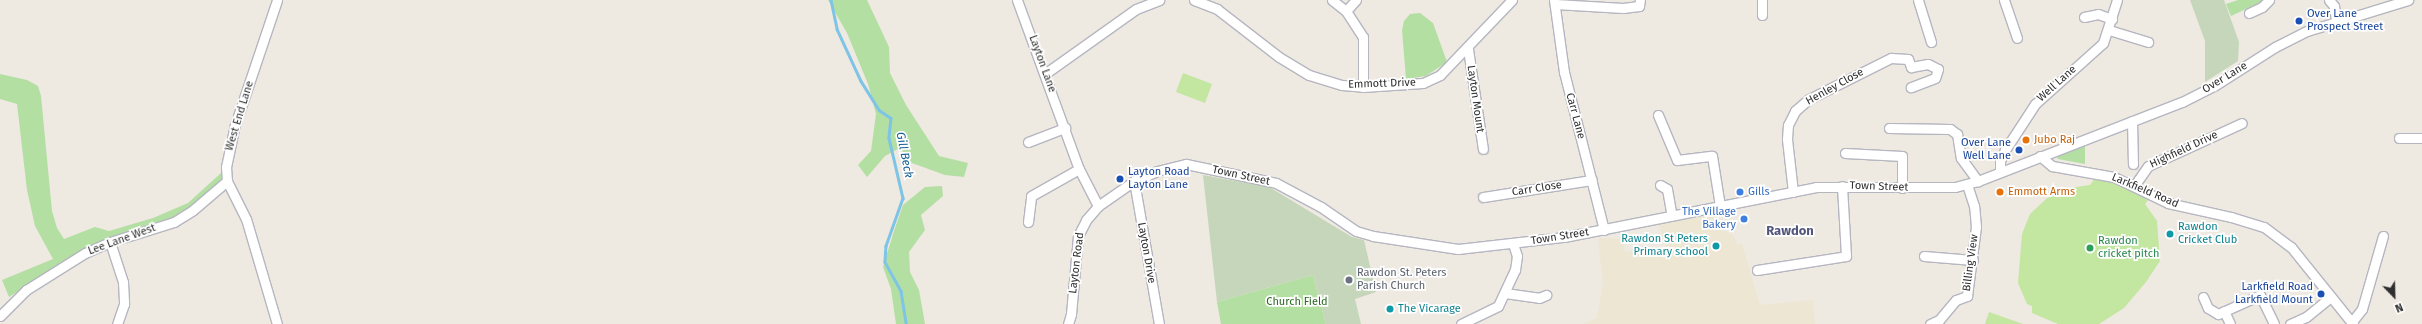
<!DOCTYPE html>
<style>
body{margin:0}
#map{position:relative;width:2422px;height:324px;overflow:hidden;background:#eee9e1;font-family:"Fira Sans",sans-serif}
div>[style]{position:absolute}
.education>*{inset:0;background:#ede6d3}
.green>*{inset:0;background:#b3dfa3}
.cemetery>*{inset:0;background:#c6d6ba}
.pitch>*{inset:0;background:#c3e6a0}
.stream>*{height:2.5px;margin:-1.25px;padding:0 1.25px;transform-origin:1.25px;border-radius:1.25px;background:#7ec4e6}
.roads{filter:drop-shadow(1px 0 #b5b6c0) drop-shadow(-1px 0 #b5b6c0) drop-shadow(0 1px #b5b6c0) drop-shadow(0 -1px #b5b6c0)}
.minor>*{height:9px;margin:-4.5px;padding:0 4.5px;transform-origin:4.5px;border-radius:4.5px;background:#fff}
.dots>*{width:11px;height:11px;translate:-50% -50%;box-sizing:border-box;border:2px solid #fff;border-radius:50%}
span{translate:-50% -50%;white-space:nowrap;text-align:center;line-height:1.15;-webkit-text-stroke:3.5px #fff;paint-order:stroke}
.transit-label{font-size:11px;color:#164399}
.left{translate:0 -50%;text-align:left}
.right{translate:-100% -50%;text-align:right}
.street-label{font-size:11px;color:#2e2e2e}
.food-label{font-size:11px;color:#c56008}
.shop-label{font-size:11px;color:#366cbe}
.culture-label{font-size:11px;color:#0d838f}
.leisure-label{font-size:11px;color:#27864d}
.worship-label{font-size:11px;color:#5b616d}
.park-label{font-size:11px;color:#2b6721}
.water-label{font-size:12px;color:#186397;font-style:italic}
.quarter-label{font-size:13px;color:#51557b;font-weight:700}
.north{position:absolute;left:2374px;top:276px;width:40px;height:40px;-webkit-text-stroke:3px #fff;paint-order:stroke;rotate:157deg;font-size:11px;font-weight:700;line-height:16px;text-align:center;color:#2e2e2e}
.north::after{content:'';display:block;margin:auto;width:14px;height:18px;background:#2e2e2e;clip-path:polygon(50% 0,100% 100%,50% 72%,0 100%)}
</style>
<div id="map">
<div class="education">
<i style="clip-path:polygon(1717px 213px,1721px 229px,1734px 236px,1737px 244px,1742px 244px,1760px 305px,1813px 300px,1815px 324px,1583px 324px,1597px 318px,1603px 284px,1598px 238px,1622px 239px,1625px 252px,1666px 248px,1659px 225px)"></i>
</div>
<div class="green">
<i style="clip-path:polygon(828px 0,867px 0,889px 47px,890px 73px,906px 105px,939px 156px,968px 163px,964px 177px,945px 175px,912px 163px,900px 148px,885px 156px,867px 177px,858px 165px,871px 151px,876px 114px,868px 84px,847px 33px)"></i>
<i style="clip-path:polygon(2238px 0,2265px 0,2231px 16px,2226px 4px)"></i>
<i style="clip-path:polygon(1420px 13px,1433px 23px,1447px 62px,1426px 76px,1406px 79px,1402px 30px,1404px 21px,1410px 14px)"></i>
<i style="clip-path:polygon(0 74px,27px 80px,38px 86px,41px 96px,52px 211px,57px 228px,64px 239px,95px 227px,109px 231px,153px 218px,188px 203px,221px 173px,222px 180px,196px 204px,172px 218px,97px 243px,9px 297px,2px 280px,53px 259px,35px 226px,27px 190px,17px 104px,0 99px)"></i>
<i style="clip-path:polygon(2085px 145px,2085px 164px,2058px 159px,2057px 156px,2059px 153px)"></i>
<i style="clip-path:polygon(942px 186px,943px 196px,921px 215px,925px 230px,909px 252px,910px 272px,919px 290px,925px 324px,896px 324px,891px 289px,883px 267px,893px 234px,903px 205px,925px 187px)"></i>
<i style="clip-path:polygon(1313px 275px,1326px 324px,1221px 324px,1217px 302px)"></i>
</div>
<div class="cemetery">
<i style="clip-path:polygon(2190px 0,2224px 0,2239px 42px,2238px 61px,2205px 82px,2205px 41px)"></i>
<i style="clip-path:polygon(1203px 175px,1269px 187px,1352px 237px,1364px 240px,1376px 292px,1355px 299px,1361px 324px,1326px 324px,1313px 275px,1217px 302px)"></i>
</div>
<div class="pitch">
<i style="clip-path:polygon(1183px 73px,1212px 84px,1205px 103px,1176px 92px)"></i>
<i style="clip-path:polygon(2096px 177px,2116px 182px,2148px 200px,2145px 204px,2157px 221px,2160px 261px,2146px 282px,2124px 308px,2099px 324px,2058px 324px,2032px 313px,2032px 306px,2027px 304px,2018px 283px,2022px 234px,2030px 214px,2046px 199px,2063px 189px,2090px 185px)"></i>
<i style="clip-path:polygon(1989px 312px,2023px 324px,1985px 324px)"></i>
</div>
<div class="stream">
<i style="left:831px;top:0;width:30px;rotate:78deg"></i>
<i style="left:837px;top:29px;width:57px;rotate:65.2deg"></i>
<i style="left:861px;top:81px;width:34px;rotate:58deg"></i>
<i style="left:879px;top:110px;width:14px;rotate:34deg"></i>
<i style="left:891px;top:118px;width:20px;rotate:96deg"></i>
<i style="left:889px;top:138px;width:62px;rotate:76.9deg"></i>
<i style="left:903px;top:198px;width:51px;rotate:109.5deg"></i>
<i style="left:886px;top:246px;width:16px;rotate:94deg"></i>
<i style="left:885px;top:262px;width:33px;rotate:61deg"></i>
<i style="left:901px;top:291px;width:33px;rotate:81deg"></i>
</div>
<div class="roads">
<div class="minor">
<i style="left:1017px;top:0;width:180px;rotate:69.9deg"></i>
<i style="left:1079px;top:169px;width:42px;rotate:62.8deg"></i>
<i style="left:1194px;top:0;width:25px;rotate:21deg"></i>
<i style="left:1217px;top:9px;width:78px;rotate:37.7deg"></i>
<i style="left:1279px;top:57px;width:35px;rotate:31deg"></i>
<i style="left:1309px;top:75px;width:34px;rotate:17deg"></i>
<i style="left:1342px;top:85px;width:21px;rotate:5deg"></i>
<i style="left:1363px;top:87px;width:60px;rotate:-3.8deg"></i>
<i style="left:1423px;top:83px;width:19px;rotate:-25deg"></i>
<i style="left:1440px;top:75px;width:104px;rotate:-46.2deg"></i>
<i style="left:1332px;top:0;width:18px;rotate:38deg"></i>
<i style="left:1346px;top:11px;width:31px;rotate:57deg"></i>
<i style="left:1363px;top:37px;width:50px;rotate:90deg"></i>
<i style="left:1554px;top:0;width:73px;rotate:82.1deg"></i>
<i style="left:1564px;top:72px;width:163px;rotate:75.8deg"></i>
<i style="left:1918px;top:0;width:44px;rotate:72.8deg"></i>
<i style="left:2004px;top:0;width:40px;rotate:71.1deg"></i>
<i style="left:2329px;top:0;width:8px;rotate:50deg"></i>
<i style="left:2334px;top:6px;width:15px;rotate:82deg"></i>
<i style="left:1555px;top:4px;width:68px;rotate:3.4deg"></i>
<i style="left:1623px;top:8px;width:16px;rotate:-7deg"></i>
<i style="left:1639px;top:6px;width:6px;rotate:-81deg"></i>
<i style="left:1346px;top:11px;width:15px;rotate:-48deg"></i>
<i style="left:2249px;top:13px;width:14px;rotate:-25deg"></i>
<i style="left:2262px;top:7px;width:10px;rotate:-45deg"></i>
<i style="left:1762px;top:15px;width:15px;rotate:-90deg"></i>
<i style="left:2084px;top:17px;width:14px;rotate:-12deg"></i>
<i style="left:2098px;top:14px;width:15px;rotate:20deg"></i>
<i style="left:2109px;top:30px;width:41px;rotate:17.1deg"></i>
<i style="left:1468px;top:49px;width:101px;rotate:81.5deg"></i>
<i style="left:1046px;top:73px;width:110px;rotate:-35.4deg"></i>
<i style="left:1136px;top:9px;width:25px;rotate:-21deg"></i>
<i style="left:1658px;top:115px;width:49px;rotate:67.1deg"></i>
<i style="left:1677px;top:160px;width:35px;rotate:-7deg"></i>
<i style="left:1712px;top:156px;width:51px;rotate:80.9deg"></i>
<i style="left:2132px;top:121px;width:43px;rotate:88.7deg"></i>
<i style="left:1889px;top:128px;width:61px;rotate:0.9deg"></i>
<i style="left:1950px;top:129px;width:9px;rotate:36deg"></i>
<i style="left:1957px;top:134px;width:24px;rotate:81deg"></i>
<i style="left:1961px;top:158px;width:29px;rotate:54deg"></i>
<i style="left:2399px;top:138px;width:23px"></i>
<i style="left:1028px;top:142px;width:40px;rotate:-21deg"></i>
<i style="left:1845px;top:153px;width:57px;rotate:3deg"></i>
<i style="left:1902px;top:156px;width:32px;rotate:90deg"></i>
<i style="left:2040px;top:156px;width:16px;rotate:40deg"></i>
<i style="left:2052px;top:166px;width:63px;rotate:10.1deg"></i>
<i style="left:2114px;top:177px;width:60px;rotate:25.7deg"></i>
<i style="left:2168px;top:203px;width:65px;rotate:12.5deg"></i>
<i style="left:2231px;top:217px;width:34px;rotate:17deg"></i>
<i style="left:2264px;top:227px;width:34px;rotate:37deg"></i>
<i style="left:2291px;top:247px;width:99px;rotate:51.2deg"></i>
<i style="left:2000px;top:172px;width:11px;rotate:-90deg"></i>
<i style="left:2000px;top:161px;width:12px;rotate:-66deg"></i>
<i style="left:2005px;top:150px;width:55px;rotate:-56.9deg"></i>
<i style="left:2035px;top:104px;width:91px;rotate:-41.9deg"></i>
<i style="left:2103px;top:43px;width:45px;rotate:-72deg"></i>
<i style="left:1134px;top:181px;width:145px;rotate:80.1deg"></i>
<i style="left:1660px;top:185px;width:8px;rotate:30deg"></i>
<i style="left:1667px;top:189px;width:27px;rotate:80deg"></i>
<i style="left:2134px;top:186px;width:24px;rotate:-55deg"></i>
<i style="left:2148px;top:166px;width:103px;rotate:-24.6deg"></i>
<i style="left:1793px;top:192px;width:53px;rotate:-96.5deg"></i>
<i style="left:1787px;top:139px;width:14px;rotate:-86deg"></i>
<i style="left:1788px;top:125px;width:16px;rotate:-63deg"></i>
<i style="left:1795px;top:111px;width:18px;rotate:-41deg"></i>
<i style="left:1809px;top:99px;width:92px;rotate:-26.6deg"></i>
<i style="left:1891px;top:58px;width:17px;rotate:3deg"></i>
<i style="left:1908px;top:59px;width:9px;rotate:69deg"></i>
<i style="left:1911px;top:67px;width:17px;rotate:-10deg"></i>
<i style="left:1928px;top:64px;width:11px;rotate:27deg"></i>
<i style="left:1938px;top:69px;width:9px;rotate:108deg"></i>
<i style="left:1935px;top:78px;width:26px;rotate:159deg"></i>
<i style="left:1483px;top:197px;width:110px;rotate:-8.9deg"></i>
<i style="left:1028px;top:222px;width:26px;rotate:-83deg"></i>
<i style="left:1031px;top:196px;width:55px;rotate:-29.4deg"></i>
<i style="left:110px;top:242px;width:42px;rotate:72deg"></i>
<i style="left:123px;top:282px;width:22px;rotate:87deg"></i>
<i style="left:124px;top:304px;width:21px;rotate:109deg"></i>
<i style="left:1924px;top:256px;width:49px;rotate:4.7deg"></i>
<i style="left:1757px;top:270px;width:90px;rotate:-8.9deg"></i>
<i style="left:1846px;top:256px;width:70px;rotate:-93.3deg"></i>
<i style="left:1505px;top:293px;width:34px;rotate:8deg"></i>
<i style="left:1539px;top:298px;width:8px;rotate:-23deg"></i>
<i style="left:2203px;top:297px;width:12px;rotate:66deg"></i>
<i style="left:2208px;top:308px;width:12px;rotate:31deg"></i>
<i style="left:2218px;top:314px;width:46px;rotate:-24.3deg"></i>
<i style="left:2260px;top:295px;width:32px;rotate:64deg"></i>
<i style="left:2224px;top:311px;width:14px;rotate:65deg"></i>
<i style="left:0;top:316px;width:37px;rotate:-45deg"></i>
<i style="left:26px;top:290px;width:70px;rotate:-32.1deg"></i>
<i style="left:85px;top:253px;width:27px;rotate:-24deg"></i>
<i style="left:110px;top:242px;width:67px;rotate:-17.4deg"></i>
<i style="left:174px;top:222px;width:22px;rotate:-32deg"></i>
<i style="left:193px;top:210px;width:45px;rotate:-40.5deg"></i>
<i style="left:2351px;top:323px;width:18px;rotate:-52deg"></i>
<i style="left:2362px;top:309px;width:76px;rotate:-74deg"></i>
<i style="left:277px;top:324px;width:109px;rotate:-106.4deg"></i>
<i style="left:246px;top:219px;width:42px;rotate:-116.6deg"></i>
<i style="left:227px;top:181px;width:14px;rotate:-94deg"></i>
<i style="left:226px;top:167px;width:40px;rotate:-78deg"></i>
<i style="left:234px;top:128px;width:135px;rotate:-71.4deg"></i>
<i style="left:1068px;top:324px;width:10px;rotate:-73deg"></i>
<i style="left:1071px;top:314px;width:78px;rotate:-84.9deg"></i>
<i style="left:1078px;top:236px;width:18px;rotate:-63deg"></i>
<i style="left:1086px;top:220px;width:18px;rotate:-49deg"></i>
<i style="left:1098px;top:206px;width:44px;rotate:-34.8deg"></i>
<i style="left:1134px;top:181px;width:25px;rotate:-23deg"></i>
<i style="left:1157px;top:171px;width:30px;rotate:-14deg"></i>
<i style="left:1186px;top:164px;width:92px;rotate:11.9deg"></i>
<i style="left:1276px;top:183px;width:51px;rotate:28.1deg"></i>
<i style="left:1321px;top:207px;width:42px;rotate:34.4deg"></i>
<i style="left:1356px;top:231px;width:18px;rotate:16deg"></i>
<i style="left:1373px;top:236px;width:86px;rotate:8.7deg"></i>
<i style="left:1458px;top:249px;width:107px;rotate:-6.5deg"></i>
<i style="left:1564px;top:237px;width:257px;rotate:-11.2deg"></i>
<i style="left:1816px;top:187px;width:139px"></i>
<i style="left:1955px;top:187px;width:24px;rotate:-15deg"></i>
<i style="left:1978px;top:181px;width:219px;rotate:-21.2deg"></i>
<i style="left:2182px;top:102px;width:36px;rotate:-27deg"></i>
<i style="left:2214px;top:86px;width:72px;rotate:-32.6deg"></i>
<i style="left:2275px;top:47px;width:36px;rotate:-27deg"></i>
<i style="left:2307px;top:31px;width:106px;rotate:-17.1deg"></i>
<i style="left:1461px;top:324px;width:41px;rotate:-25.9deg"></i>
<i style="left:1498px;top:306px;width:40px;rotate:-65deg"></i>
<i style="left:1515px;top:270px;width:14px;rotate:-82deg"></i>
<i style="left:1517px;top:256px;width:13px;rotate:-108deg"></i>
<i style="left:1930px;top:324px;width:10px;rotate:-24deg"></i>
<i style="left:1939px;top:320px;width:26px;rotate:-50deg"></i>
<i style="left:1956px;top:300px;width:12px;rotate:-20deg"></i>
<i style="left:1967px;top:296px;width:70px;rotate:-82.6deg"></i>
<i style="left:1976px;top:227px;width:21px;rotate:-95deg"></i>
<i style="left:1974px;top:206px;width:22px;rotate:-108deg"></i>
<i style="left:2290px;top:324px;width:17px;rotate:-24deg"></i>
<i style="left:2306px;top:317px;width:32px;rotate:-39deg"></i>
</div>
</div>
<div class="dots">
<i style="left:2299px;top:21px;background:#1a4fb4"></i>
<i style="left:2026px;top:140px;background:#e8710a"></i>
<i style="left:2019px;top:150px;background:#1a4fb4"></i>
<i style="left:1120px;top:179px;background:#1a4fb4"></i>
<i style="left:1740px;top:192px;background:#3f7fe0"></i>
<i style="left:2000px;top:192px;background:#e8710a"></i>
<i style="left:1744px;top:219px;background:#3f7fe0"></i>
<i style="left:2170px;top:234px;background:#0f9aa8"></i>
<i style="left:1716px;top:246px;background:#0f9aa8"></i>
<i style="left:2090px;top:248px;background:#2e9e5b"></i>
<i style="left:1349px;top:280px;background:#6b7280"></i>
<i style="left:2321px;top:294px;background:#1a4fb4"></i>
<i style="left:1390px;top:309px;background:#0f9aa8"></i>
</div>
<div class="transit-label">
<span class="left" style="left:2307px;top:21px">Over Lane<br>Prospect Street</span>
<span class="right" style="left:2011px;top:150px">Over Lane<br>Well Lane</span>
<span class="left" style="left:1128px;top:179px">Layton Road<br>Layton Lane</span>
<span class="right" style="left:2313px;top:294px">Larkfield Road<br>Larkfield Mount</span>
</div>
<div class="street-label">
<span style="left:1042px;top:64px;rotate:70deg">Layton Lane</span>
<span style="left:2225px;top:78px;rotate:-31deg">Over Lane</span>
<span style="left:1382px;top:84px;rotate:-2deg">Emmott Drive</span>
<span style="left:2057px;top:84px;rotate:-42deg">Well Lane</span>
<span style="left:1835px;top:87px;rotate:-29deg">Henley Close</span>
<span style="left:1475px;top:99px;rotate:82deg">Layton Mount</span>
<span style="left:240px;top:116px;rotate:-73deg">West End Lane</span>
<span style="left:1575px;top:116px;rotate:75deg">Carr Lane</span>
<span style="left:2184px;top:150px;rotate:-25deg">Highfield Drive</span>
<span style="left:1241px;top:176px;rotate:12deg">Town Street</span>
<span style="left:1879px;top:187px;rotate:2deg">Town Street</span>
<span style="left:1537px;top:189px;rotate:-9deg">Carr Close</span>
<span style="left:2145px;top:191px;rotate:23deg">Larkfield Road</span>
<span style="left:1560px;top:237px;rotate:-9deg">Town Street</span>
<span style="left:122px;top:240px;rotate:-20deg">Lee Lane West</span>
<span style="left:1146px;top:253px;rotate:80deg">Layton Drive</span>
<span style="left:1077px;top:263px;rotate:-83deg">Layton Road</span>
<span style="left:1971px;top:263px;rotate:-82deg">Billing View</span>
</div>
<div class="food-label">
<span class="left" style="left:2034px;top:140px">Jubo Raj</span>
<span class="left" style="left:2008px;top:192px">Emmott Arms</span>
</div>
<div class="shop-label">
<span class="left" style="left:1748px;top:192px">Gills</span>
<span class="right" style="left:1736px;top:219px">The Village<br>Bakery</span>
</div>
<div class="culture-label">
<span class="left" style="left:2178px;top:234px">Rawdon<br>Cricket Club</span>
<span class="right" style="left:1708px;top:246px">Rawdon St Peters<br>Primary school</span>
<span class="left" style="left:1398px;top:309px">The Vicarage</span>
</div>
<div class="leisure-label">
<span class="left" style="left:2098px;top:248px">Rawdon<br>cricket pitch</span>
</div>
<div class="worship-label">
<span class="left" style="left:1357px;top:280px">Rawdon St. Peters<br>Parish Church</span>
</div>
<div class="park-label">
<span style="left:1297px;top:302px">Church Field</span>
</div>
<div class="water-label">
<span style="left:904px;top:155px;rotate:79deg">Gill Beck</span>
</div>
<div class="quarter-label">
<span style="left:1790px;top:231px">Rawdon</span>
</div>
<div class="north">N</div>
</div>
